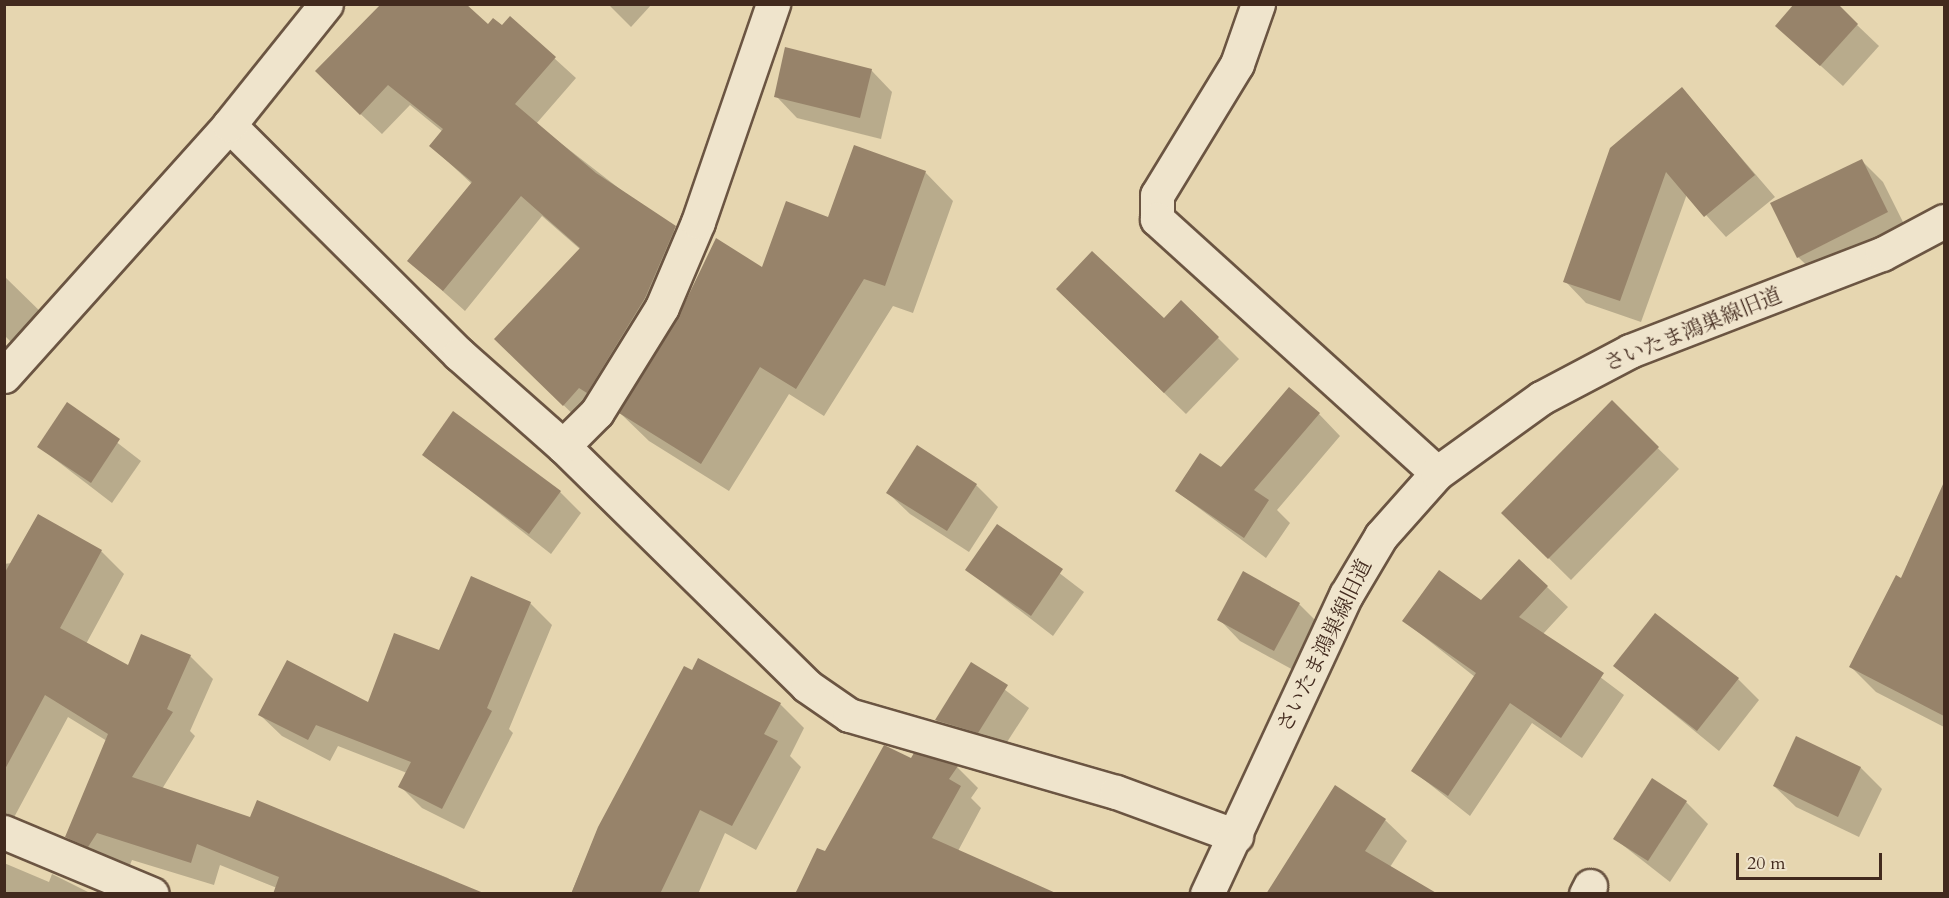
<!DOCTYPE html>
<meta charset="utf-8">
<style>
body{margin:0}
#map{position:relative;width:1949px;height:898px;overflow:hidden;background:#e6d6b0;font-family:Cardo,"Noto Serif JP",serif}
div>[style]{position:absolute}
.shadow>*{inset:0;background:#0003}
.building>*{inset:0;background:#97836a}
.roads{filter:drop-shadow(2px 0 #6b5542) drop-shadow(-2px 0 #6b5542) drop-shadow(0 2px #6b5542) drop-shadow(0 -2px #6b5542)}
.minor>*{height:33px;margin:-16.5px;padding:0 16.5px;transform-origin:16.5px;border-radius:16.5px;background:#efe4cc}
span{translate:-50% -50%;white-space:nowrap;text-align:center;line-height:1.15;-webkit-text-stroke:4.5px #efe4cc;paint-order:stroke}
.street-label{font-size:21px;color:#422a1e}
.frame{position:absolute;inset:0;border:6px solid #422a1e;pointer-events:none}
.scale{position:absolute;left:1736px;top:853px;width:146px;height:27px;box-sizing:border-box;border:3px solid #422a1e;border-top:0;padding-left:8px;font-size:18px;line-height:21px;white-space:nowrap;color:#422a1e;-webkit-text-stroke:4px #efe4cc;paint-order:stroke}
</style>
<div id="map">
<div class="shadow">
<i style="clip-path:polygon(608px 4px,652px 4px,631px 27px)"></i>
<i style="clip-path:polygon(510px 18px,576px 78px,536px 124px,696px 248px,584px 425px,517px 360px,581px 250px,542px 216px,465px 311px,409px 261px,472px 184px,431px 146px,443px 132px,410px 105px,382px 134px,337px 92px,488px 26px,502px 27px)"></i>
<i style="clip-path:polygon(1857px 25px,1879px 46px,1843px 86px,1777px 26px)"></i>
<i style="clip-path:polygon(871px 70px,892px 92px,881px 139px,797px 118px,776px 96px)"></i>
<i style="clip-path:polygon(1682px 89px,1775px 197px,1726px 237px,1687px 194px,1641px 322px,1586px 303px,1565px 281px)"></i>
<i style="clip-path:polygon(1862px 161px,1883px 182px,1909px 234px,1820px 278px,1798px 257px)"></i>
<i style="clip-path:polygon(925px 172px,953px 201px,913px 313px,893px 306px,824px 416px,789px 394px,729px 491px,649px 441px,620px 413px,679px 317px,716px 240px,763px 269px,829px 219px)"></i>
<i style="clip-path:polygon(4px 276px,50px 321px,20px 351px,4px 335px)"></i>
<i style="clip-path:polygon(1079px 311px,1164px 320px,1218px 338px,1239px 359px,1186px 414px)"></i>
<i style="clip-path:polygon(1612px 403px,1679px 469px,1571px 580px,1503px 513px)"></i>
<i style="clip-path:polygon(67px 404px,141px 461px,112px 503px,39px 447px)"></i>
<i style="clip-path:polygon(1319px 414px,1340px 436px,1277px 510px,1290px 523px,1266px 558px,1176px 491px)"></i>
<i style="clip-path:polygon(917px 448px,976px 485px,998px 507px,969px 552px,910px 514px,888px 493px)"></i>
<i style="clip-path:polygon(424px 454px,560px 492px,581px 513px,551px 554px)"></i>
<i style="clip-path:polygon(1936px 504px,1944px 508px,1944px 727px,1876px 692px,1851px 667px,1902px 580px)"></i>
<i style="clip-path:polygon(998px 526px,1084px 592px,1053px 636px,967px 570px)"></i>
<i style="clip-path:polygon(101px 551px,124px 574px,86px 644px,129px 668px,190px 656px,213px 679px,190px 731px,195px 736px,162px 789px,251px 818px,258px 802px,448px 878px,464px 894px,282px 890px,220px 865px,214px 885px,132px 860px,126px 875px,90px 860px,67px 837px,107px 741px,68px 717px,4px 836px,4px 564px)"></i>
<i style="clip-path:polygon(1547px 587px,1568px 607px,1543px 634px,1624px 695px,1582px 758px,1532px 723px,1470px 816px,1413px 771px,1475px 677px,1404px 621px)"></i>
<i style="clip-path:polygon(530px 603px,552px 625px,509px 729px,513px 733px,464px 829px,422px 808px,400px 786px,407px 773px,338px 746px,330px 761px,282px 736px,260px 715px,369px 704px,440px 652px)"></i>
<i style="clip-path:polygon(1299px 604px,1320px 625px,1295px 671px,1240px 641px,1219px 619px)"></i>
<i style="clip-path:polygon(971px 664px,1029px 708px,1000px 753px,958px 741px,936px 720px)"></i>
<i style="clip-path:polygon(1615px 666px,1738px 679px,1759px 700px,1719px 751px)"></i>
<i style="clip-path:polygon(780px 704px,804px 728px,790px 756px,801px 767px,756px 850px,725px 833px,698px 894px,571px 894px,599px 827px)"></i>
<i style="clip-path:polygon(912px 760px,957px 767px,978px 788px,971px 798px,981px 808px,958px 851px,825px 853px)"></i>
<i style="clip-path:polygon(1861px 768px,1882px 789px,1859px 837px,1796px 807px,1774px 786px)"></i>
<i style="clip-path:polygon(1686px 802px,1708px 824px,1670px 882px,1615px 839px)"></i>
<i style="clip-path:polygon(1385px 820px,1407px 841px,1390px 867px,1267px 894px)"></i>
<i style="clip-path:polygon(4px 863px,49px 882px,52px 874px,92px 894px,4px 894px)"></i>
</div>
<div class="building">
<i style="clip-path:polygon(381px 4px,466px 4px,488px 24px,493px 18px,502px 25px,510px 16px,556px 57px,515px 104px,596px 173px,676px 226px,645px 298px,587px 393px,579px 388px,563px 406px,494px 339px,580px 248px,521px 196px,443px 291px,407px 261px,472px 182px,429px 146px,443px 129px,388px 85px,360px 115px,315px 71px)"></i>
<i style="clip-path:polygon(1794px 4px,1838px 4px,1858px 24px,1820px 66px,1775px 26px)"></i>
<i style="clip-path:polygon(785px 47px,872px 69px,860px 118px,774px 97px)"></i>
<i style="clip-path:polygon(1682px 87px,1755px 175px,1704px 217px,1666px 172px,1620px 301px,1563px 282px,1610px 148px)"></i>
<i style="clip-path:polygon(854px 145px,926px 171px,885px 286px,864px 279px,796px 389px,760px 367px,701px 464px,619px 413px,678px 317px,716px 238px,762px 267px,786px 201px,828px 217px)"></i>
<i style="clip-path:polygon(1862px 159px,1888px 212px,1797px 258px,1770px 203px)"></i>
<i style="clip-path:polygon(1092px 251px,1164px 318px,1181px 300px,1219px 337px,1164px 393px,1056px 289px)"></i>
<i style="clip-path:polygon(1289px 387px,1320px 413px,1254px 490px,1269px 500px,1244px 538px,1175px 491px,1200px 453px,1221px 467px)"></i>
<i style="clip-path:polygon(1612px 400px,1659px 447px,1548px 559px,1501px 513px)"></i>
<i style="clip-path:polygon(67px 402px,120px 439px,91px 483px,37px 447px)"></i>
<i style="clip-path:polygon(453px 411px,561px 491px,529px 534px,422px 455px)"></i>
<i style="clip-path:polygon(917px 445px,977px 484px,947px 531px,886px 493px)"></i>
<i style="clip-path:polygon(1944px 482px,1944px 716px,1849px 667px,1896px 575px,1901px 578px)"></i>
<i style="clip-path:polygon(38px 514px,102px 550px,60px 628px,128px 665px,141px 634px,191px 655px,167px 709px,173px 712px,132px 777px,250px 817px,257px 800px,486px 894px,273px 894px,279px 877px,197px 844px,191px 863px,97px 833px,88px 847px,65px 837px,108px 734px,45px 695px,4px 771px,4px 574px)"></i>
<i style="clip-path:polygon(997px 524px,1063px 569px,1031px 616px,965px 570px)"></i>
<i style="clip-path:polygon(1519px 559px,1548px 586px,1519px 617px,1604px 673px,1561px 738px,1510px 703px,1448px 796px,1411px 771px,1476px 673px,1402px 621px,1439px 570px,1481px 600px)"></i>
<i style="clip-path:polygon(1243px 571px,1300px 603px,1274px 651px,1217px 620px)"></i>
<i style="clip-path:polygon(471px 576px,531px 602px,487px 708px,492px 711px,442px 809px,398px 787px,411px 762px,316px 725px,308px 740px,258px 715px,287px 660px,368px 702px,394px 633px,439px 650px)"></i>
<i style="clip-path:polygon(1655px 613px,1739px 678px,1697px 731px,1613px 666px)"></i>
<i style="clip-path:polygon(698px 658px,781px 703px,764px 734px,778px 741px,732px 826px,700px 810px,660px 894px,571px 894px,598px 827px,684px 666px,692px 670px)"></i>
<i style="clip-path:polygon(971px 662px,1008px 685px,978px 733px,935px 720px)"></i>
<i style="clip-path:polygon(1796px 736px,1861px 767px,1838px 817px,1773px 786px)"></i>
<i style="clip-path:polygon(884px 745px,911px 758px,914px 753px,958px 766px,949px 779px,961px 786px,932px 838px,1058px 894px,795px 894px,817px 848px,825px 851px)"></i>
<i style="clip-path:polygon(1652px 778px,1687px 801px,1648px 861px,1613px 839px)"></i>
<i style="clip-path:polygon(1335px 785px,1386px 819px,1365px 851px,1438px 894px,1266px 894px)"></i>
</div>
<div class="roads">
<div class="minor">
<i style="left:1258px;top:4px;width:64px;rotate:109.3deg"></i>
<i style="left:1237px;top:64px;width:153px;rotate:121.4deg"></i>
<i style="left:1157px;top:195px;width:24px;rotate:90deg"></i>
<i style="left:1157px;top:219px;width:378px;rotate:42.2deg"></i>
<i style="left:229px;top:125px;width:325px;rotate:44.9deg"></i>
<i style="left:459px;top:354px;width:139px;rotate:41.5deg"></i>
<i style="left:563px;top:446px;width:342px;rotate:44.5deg"></i>
<i style="left:807px;top:686px;width:51px;rotate:34.6deg"></i>
<i style="left:849px;top:715px;width:278px;rotate:16.1deg"></i>
<i style="left:1116px;top:792px;width:128px;rotate:20.1deg"></i>
<i style="left:4px;top:376px;width:337px;rotate:-48.1deg"></i>
<i style="left:229px;top:125px;width:155px;rotate:-51.3deg"></i>
<i style="left:563px;top:446px;width:48px;rotate:-45deg"></i>
<i style="left:597px;top:412px;width:123px;rotate:-58.2deg"></i>
<i style="left:662px;top:307px;width:92px;rotate:-67deg"></i>
<i style="left:698px;top:222px;width:231px;rotate:-71deg"></i>
<i style="left:4px;top:832px;width:160px;rotate:22.7deg"></i>
<i style="left:1207px;top:894px;width:330px;rotate:-65.1deg"></i>
<i style="left:1346px;top:595px;width:69px;rotate:-59.3deg"></i>
<i style="left:1381px;top:536px;width:84px;rotate:-48.4deg"></i>
<i style="left:1437px;top:473px;width:128px;rotate:-35.8deg"></i>
<i style="left:1541px;top:398px;width:101px;rotate:-27.8deg"></i>
<i style="left:1630px;top:351px;width:270px;rotate:-21.1deg"></i>
<i style="left:1882px;top:254px;width:70px;rotate:-28deg"></i>
<i style="left:1586px;top:894px;width:9px;rotate:-63deg"></i>
</div>
</div>
<div class="street-label">
<span style="left:1693px;top:330px;rotate:-22deg">さいたま鴻巣線旧道</span>
<span style="left:1325px;top:646px;rotate:-64deg">さいたま鴻巣線旧道</span>
</div>
<div class="frame"></div>
<div class="scale">20 m</div>
</div>
